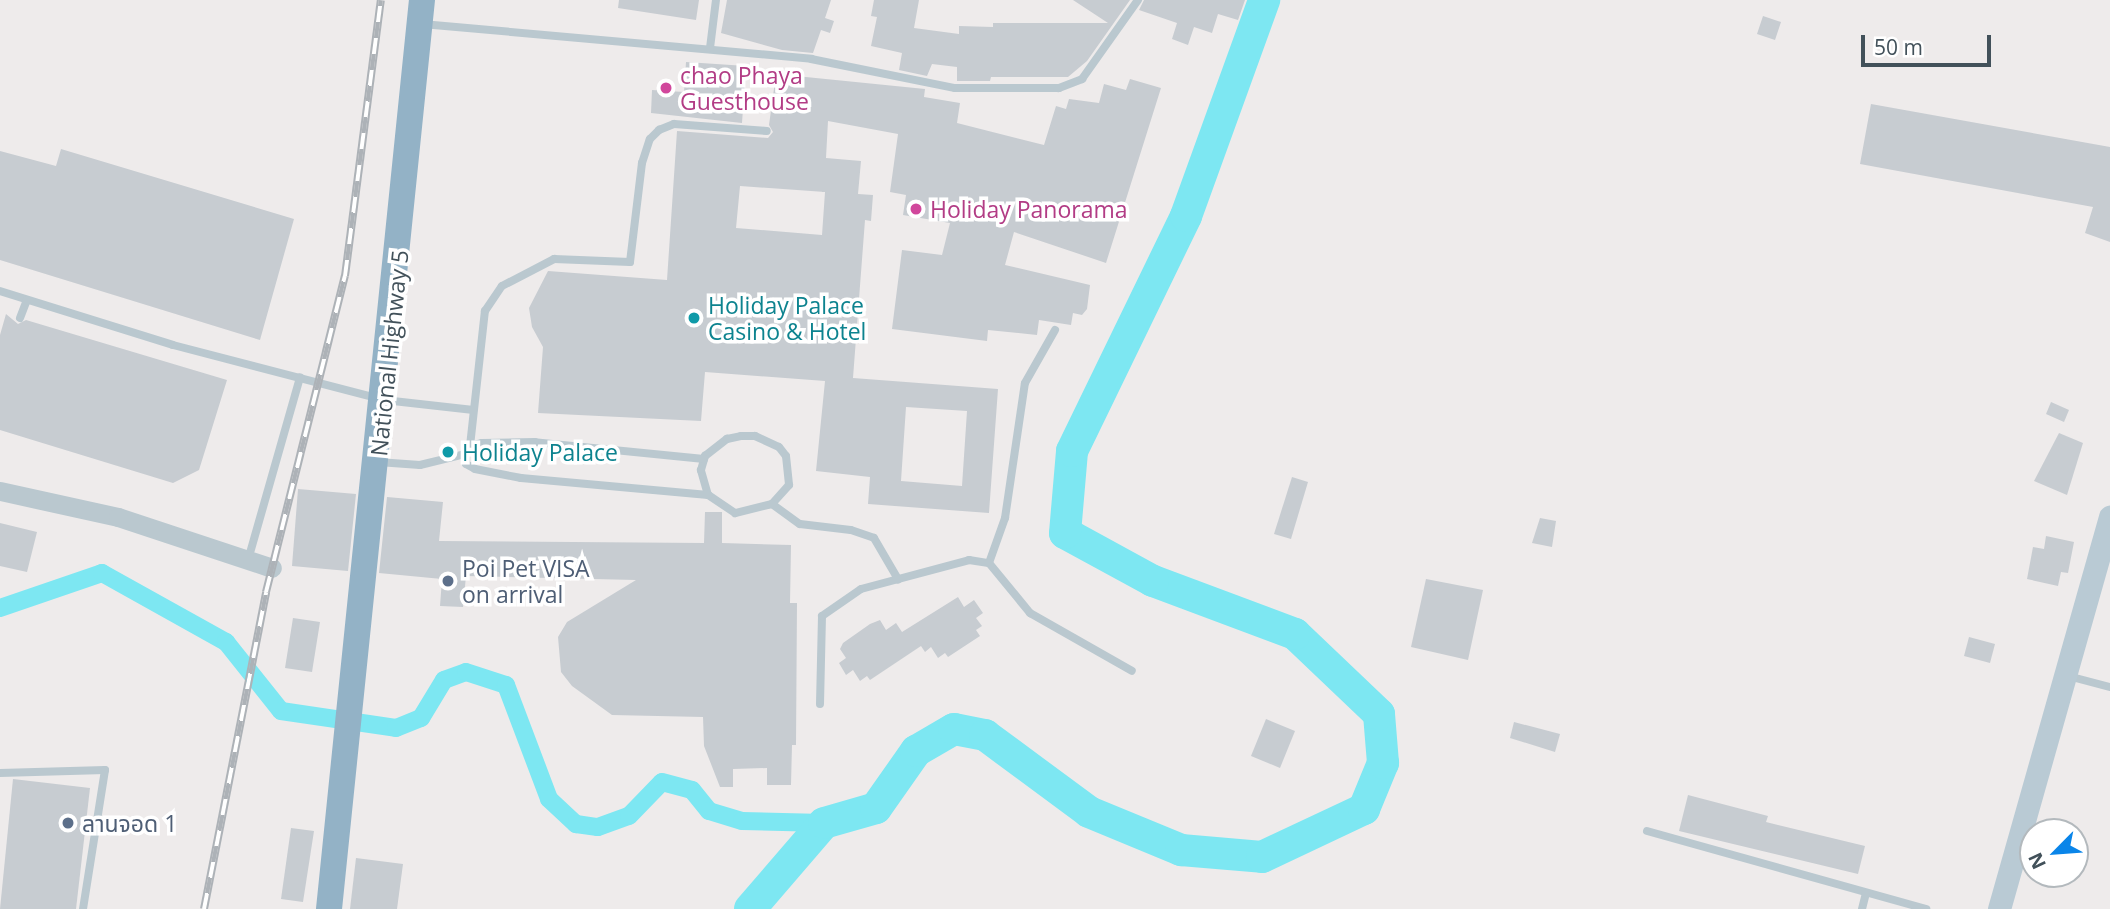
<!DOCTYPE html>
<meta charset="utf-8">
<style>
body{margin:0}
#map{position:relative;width:2110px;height:909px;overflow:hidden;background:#eeebeb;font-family:"Open Sans","Noto Sans Thai",sans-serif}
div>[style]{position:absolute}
.canal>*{height:18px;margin:-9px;padding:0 9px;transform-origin:9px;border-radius:9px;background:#7de7f2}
.river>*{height:32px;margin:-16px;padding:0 16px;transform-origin:16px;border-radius:16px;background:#7de7f2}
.building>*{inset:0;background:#c7ccd1}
.service>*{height:8px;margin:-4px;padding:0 4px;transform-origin:4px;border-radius:4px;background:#bac8cf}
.tertiary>*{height:19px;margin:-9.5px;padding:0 9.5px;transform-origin:9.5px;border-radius:9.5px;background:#bac8cf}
.secondary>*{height:23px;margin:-11.5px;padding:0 11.5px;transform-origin:11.5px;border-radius:11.5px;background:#b9cad4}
.trunk>*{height:26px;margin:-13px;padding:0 13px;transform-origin:13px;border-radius:13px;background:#93b2c6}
.rail>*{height:8px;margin-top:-4px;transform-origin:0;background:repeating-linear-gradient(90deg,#fff 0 16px,#adb2b7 0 32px);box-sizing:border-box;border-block:2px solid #adb2b7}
.dots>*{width:19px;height:19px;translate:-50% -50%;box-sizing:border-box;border:4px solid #fff;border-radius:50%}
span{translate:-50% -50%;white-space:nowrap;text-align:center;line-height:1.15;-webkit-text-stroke:7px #fff;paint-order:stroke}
.hotel-label{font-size:23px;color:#b23c85}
.left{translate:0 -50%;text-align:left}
.culture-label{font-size:23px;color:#0d838f}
.street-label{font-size:23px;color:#42515a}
.service-label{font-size:23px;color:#4e5e75}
.north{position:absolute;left:2019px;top:818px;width:70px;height:70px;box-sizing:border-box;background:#fff;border:2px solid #b3b9bd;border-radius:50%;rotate:245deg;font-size:19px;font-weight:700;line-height:28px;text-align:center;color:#42515a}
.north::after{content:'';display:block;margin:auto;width:24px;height:32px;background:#0a85e9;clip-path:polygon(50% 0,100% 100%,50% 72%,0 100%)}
.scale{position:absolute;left:1861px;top:35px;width:130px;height:32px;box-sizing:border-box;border:4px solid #42515a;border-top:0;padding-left:9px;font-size:21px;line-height:24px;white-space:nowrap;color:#42515a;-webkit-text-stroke:5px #fff;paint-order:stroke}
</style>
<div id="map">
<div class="canal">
<i style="left:0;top:608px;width:108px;rotate:-18.9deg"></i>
<i style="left:102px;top:573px;width:142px;rotate:29.1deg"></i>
<i style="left:226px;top:642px;width:88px;rotate:51.4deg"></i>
<i style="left:281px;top:711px;width:116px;rotate:8.4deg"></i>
<i style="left:396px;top:728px;width:27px;rotate:-22deg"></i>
<i style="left:421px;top:718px;width:44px;rotate:-58.8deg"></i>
<i style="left:444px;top:680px;width:23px;rotate:-20deg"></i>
<i style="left:466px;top:672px;width:42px;rotate:18deg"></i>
<i style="left:506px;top:685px;width:122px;rotate:69.3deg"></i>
<i style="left:549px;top:799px;width:37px;rotate:43deg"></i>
<i style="left:576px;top:824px;width:22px;rotate:8deg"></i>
<i style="left:598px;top:827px;width:33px;rotate:-20deg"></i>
<i style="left:629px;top:816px;width:47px;rotate:-45.9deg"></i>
<i style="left:662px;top:782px;width:31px;rotate:15deg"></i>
<i style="left:692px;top:790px;width:27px;rotate:51deg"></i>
<i style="left:709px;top:811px;width:34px;rotate:17deg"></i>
<i style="left:742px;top:821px;width:82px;rotate:1.4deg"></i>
</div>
<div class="river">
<i style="left:750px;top:909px;width:113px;rotate:-49.3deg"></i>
<i style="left:824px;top:823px;width:54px;rotate:-16.1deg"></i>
<i style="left:876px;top:808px;width:70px;rotate:-54.9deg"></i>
<i style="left:916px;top:751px;width:44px;rotate:-30.1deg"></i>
<i style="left:954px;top:729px;width:32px;rotate:11deg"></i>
<i style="left:985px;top:735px;width:129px;rotate:36.5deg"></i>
<i style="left:1089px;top:812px;width:100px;rotate:22.4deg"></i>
<i style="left:1181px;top:850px;width:81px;rotate:4.9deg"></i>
<i style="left:1262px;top:857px;width:113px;rotate:-25.2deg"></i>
<i style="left:1364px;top:809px;width:50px;rotate:-67.6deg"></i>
<i style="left:1383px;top:763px;width:49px;rotate:-94.7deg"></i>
<i style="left:1379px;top:714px;width:116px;rotate:-136.4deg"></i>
<i style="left:1295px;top:634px;width:152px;rotate:-159.5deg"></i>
<i style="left:1153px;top:581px;width:100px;rotate:-151.4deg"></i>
<i style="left:1065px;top:533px;width:82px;rotate:-85.1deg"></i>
<i style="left:1072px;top:451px;width:261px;rotate:-64.1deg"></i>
<i style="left:1186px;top:216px;width:230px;rotate:-70.1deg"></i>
</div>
<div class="building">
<i style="clip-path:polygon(619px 0,699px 0,696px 20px,618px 8px)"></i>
<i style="clip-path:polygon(727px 0,831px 0,825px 18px,834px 21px,830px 33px,821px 30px,813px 53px,782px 50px,721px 33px)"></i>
<i style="clip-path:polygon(874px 0,919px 0,914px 28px,959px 34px,959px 26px,993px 27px,993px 23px,1108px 23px,1073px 0,1130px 0,1087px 61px,1068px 77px,991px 77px,990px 81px,957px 81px,957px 67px,932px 64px,927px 76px,899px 70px,902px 53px,871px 46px,877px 17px,871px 16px)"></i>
<i style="clip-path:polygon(1144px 0,1245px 0,1238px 20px,1218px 14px,1212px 33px,1194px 27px,1188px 45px,1172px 39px,1177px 23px,1139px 10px)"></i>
<i style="clip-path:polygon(1763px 16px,1781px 22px,1775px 40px,1757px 34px)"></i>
<i style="clip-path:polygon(686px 62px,746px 66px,742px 123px,651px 113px,652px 90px,684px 92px)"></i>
<i style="clip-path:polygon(evenodd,776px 74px,925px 89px,924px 97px,960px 103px,957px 123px,1044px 145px,1056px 106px,1066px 109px,1069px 99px,1099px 103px,1104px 84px,1126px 90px,1130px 79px,1161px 88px,1106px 263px,1014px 232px,1005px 265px,1090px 285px,1087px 309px,1082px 315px,1073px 313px,1071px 325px,1039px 320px,1037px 335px,988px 330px,987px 341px,892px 329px,902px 250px,942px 255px,950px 223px,903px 215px,906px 195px,890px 192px,898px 134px,828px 121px,826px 158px,861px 161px,858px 194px,873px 195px,871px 221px,865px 220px,853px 378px,998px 389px,989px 513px,868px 504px,870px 477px,816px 471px,825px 381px,705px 372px,701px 421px,538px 413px,543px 347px,532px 327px,529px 308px,548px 271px,667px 280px,677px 131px,768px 138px,773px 132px,769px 125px,776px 74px,740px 186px,825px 192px,822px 235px,736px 228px,740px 186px,776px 74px,906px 407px,967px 411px,962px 486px,901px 481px,906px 407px)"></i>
<i style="clip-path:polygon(1871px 104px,2110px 147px,2110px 242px,2085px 233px,2093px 207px,1860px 164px)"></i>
<i style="clip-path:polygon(61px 149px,294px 219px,260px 340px,0 260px,0 151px,56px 166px)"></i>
<i style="clip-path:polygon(6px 314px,18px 324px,26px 320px,227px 380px,199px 470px,173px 483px,0 430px,0 335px)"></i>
<i style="clip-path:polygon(2051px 402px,2069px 410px,2064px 422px,2046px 414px)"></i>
<i style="clip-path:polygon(2059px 433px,2083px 443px,2067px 495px,2034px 481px)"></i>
<i style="clip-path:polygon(1292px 477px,1308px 482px,1291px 539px,1274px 534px)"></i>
<i style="clip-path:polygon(298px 489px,356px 494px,348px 571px,292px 566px)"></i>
<i style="clip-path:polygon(387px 497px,443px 502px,439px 541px,704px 543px,705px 512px,722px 512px,722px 543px,791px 545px,790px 603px,797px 603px,796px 745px,792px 745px,791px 785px,767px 785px,767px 768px,733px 769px,733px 787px,720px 787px,704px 746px,703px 717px,612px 715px,572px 686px,561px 672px,558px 637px,567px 622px,636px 580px,466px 576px,463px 607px,440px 606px,442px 579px,379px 573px)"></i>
<i style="clip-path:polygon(1540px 518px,1556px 521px,1552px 547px,1532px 543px)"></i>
<i style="clip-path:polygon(0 523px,37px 532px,27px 572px,0 566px)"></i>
<i style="clip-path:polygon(2046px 536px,2074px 542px,2068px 573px,2061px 572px,2058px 586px,2027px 579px,2033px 547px,2044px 549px)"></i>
<i style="clip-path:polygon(1426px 579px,1483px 590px,1468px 660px,1411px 647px)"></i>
<i style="clip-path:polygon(958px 597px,964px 607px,974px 600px,983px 613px,976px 618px,982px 626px,976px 630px,980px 636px,948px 657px,945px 653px,938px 658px,931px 647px,925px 652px,921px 646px,870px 680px,867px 676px,860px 681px,853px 670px,846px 675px,839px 663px,846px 658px,840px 649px,843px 643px,870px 624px,880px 620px,886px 630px,896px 623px,902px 632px)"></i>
<i style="clip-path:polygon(293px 618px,320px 622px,312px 672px,285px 668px)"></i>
<i style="clip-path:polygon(1969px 637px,1995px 644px,1990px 663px,1964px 656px)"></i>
<i style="clip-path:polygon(1266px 719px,1295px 731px,1280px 768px,1251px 756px)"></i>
<i style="clip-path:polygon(1514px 722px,1560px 734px,1555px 752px,1510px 738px)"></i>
<i style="clip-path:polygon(13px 779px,90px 788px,76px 909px,0 909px)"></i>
<i style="clip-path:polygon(1688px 795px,1768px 816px,1766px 822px,1865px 846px,1858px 874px,1679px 831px)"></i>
<i style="clip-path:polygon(291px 828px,314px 831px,303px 902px,281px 899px)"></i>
<i style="clip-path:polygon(356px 858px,403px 864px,397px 909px,350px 909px)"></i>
</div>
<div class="service">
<i style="left:422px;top:24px;width:391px;rotate:5.1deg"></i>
<i style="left:811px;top:59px;width:147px;rotate:11.4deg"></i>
<i style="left:955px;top:88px;width:104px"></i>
<i style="left:1059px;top:88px;width:25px;rotate:-21deg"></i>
<i style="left:1082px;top:79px;width:97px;rotate:-54.7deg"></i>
<i style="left:710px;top:48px;width:48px;rotate:-82.9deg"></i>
<i style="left:0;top:291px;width:181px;rotate:17.3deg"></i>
<i style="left:173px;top:345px;width:218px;rotate:14.6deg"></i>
<i style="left:384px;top:400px;width:90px;rotate:6.4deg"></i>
<i style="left:20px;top:318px;width:19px;rotate:-69deg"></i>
<i style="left:741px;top:436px;width:14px"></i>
<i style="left:755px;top:436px;width:26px;rotate:25deg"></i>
<i style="left:779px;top:447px;width:11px;rotate:52deg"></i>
<i style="left:786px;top:456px;width:29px;rotate:84deg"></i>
<i style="left:789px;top:485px;width:25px;rotate:132deg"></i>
<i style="left:772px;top:504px;width:38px;rotate:166deg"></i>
<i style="left:735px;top:513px;width:32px;rotate:-146deg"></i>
<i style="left:708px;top:495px;width:26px;rotate:-106deg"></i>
<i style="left:701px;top:470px;width:15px;rotate:-74deg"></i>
<i style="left:705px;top:456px;width:28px;rotate:-38deg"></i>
<i style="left:727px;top:439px;width:14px;rotate:-12deg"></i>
<i style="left:470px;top:446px;width:136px;rotate:-83.7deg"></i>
<i style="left:485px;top:311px;width:30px;rotate:-56deg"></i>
<i style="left:502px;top:286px;width:59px;rotate:-27.4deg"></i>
<i style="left:554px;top:259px;width:76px;rotate:2.3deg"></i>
<i style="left:630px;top:262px;width:100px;rotate:-83.1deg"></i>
<i style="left:642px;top:163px;width:25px;rotate:-72deg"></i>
<i style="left:650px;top:139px;width:13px;rotate:-45deg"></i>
<i style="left:659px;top:130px;width:16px;rotate:-22deg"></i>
<i style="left:674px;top:124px;width:93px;rotate:4.3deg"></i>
<i style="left:704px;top:459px;width:170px;rotate:-174.3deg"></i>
<i style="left:535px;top:442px;width:53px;rotate:178.9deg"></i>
<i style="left:482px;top:443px;width:12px;rotate:166deg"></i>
<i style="left:470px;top:446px;width:9px;rotate:122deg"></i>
<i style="left:465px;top:454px;width:10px;rotate:84deg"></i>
<i style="left:466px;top:464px;width:10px;rotate:29deg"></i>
<i style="left:475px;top:469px;width:47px;rotate:11.1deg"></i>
<i style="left:521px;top:478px;width:188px;rotate:5.2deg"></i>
<i style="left:378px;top:462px;width:42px;rotate:4.1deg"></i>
<i style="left:420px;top:465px;width:46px;rotate:-13.7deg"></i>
<i style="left:772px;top:504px;width:34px;rotate:36deg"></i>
<i style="left:800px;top:524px;width:51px;rotate:6.7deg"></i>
<i style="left:851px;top:530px;width:24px;rotate:19deg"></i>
<i style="left:874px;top:538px;width:48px;rotate:59.7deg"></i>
<i style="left:248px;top:560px;width:190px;rotate:-74.1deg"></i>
<i style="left:989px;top:563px;width:48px;rotate:-70.4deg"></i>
<i style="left:1005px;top:518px;width:136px;rotate:-81.6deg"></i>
<i style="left:1025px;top:383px;width:61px;rotate:-60.5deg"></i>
<i style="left:2068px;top:676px;width:43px;rotate:14.7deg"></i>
<i style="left:820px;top:704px;width:88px;rotate:-88.7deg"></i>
<i style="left:822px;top:616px;width:47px;rotate:-34.7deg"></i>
<i style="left:861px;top:589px;width:112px;rotate:-15deg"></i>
<i style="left:969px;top:560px;width:20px;rotate:9deg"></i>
<i style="left:989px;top:563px;width:65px;rotate:50.6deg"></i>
<i style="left:1030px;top:613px;width:117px;rotate:29.6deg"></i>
<i style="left:0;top:773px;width:105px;rotate:-1.6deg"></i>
<i style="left:105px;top:770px;width:141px;rotate:99deg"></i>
<i style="left:1647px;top:831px;width:290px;rotate:15.6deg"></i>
<i style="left:1862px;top:909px;width:16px;rotate:-76deg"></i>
</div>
<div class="tertiary">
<i style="left:0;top:491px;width:121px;rotate:12.4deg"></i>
<i style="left:118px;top:517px;width:162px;rotate:18.3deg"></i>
</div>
<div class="secondary">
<i style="left:1999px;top:909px;width:408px;rotate:-74.2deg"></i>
</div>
<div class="trunk">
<i style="left:329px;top:909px;width:914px;rotate:-84.16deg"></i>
</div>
<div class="rail">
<i style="left:204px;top:909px;width:323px;rotate:-78.9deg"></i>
<i style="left:266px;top:592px;width:326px;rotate:-76deg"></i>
<i style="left:345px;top:276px;width:278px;rotate:-82.6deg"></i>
</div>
<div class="dots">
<i style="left:666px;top:88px;background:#d1479c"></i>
<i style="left:916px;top:209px;background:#d1479c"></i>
<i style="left:694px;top:318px;background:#0f9aa8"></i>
<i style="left:448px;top:452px;background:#0f9aa8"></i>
<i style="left:448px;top:581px;background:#5c6f8a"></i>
<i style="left:68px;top:823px;background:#5c6f8a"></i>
</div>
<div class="hotel-label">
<span class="left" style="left:680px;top:88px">chao Phaya<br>Guesthouse</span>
<span class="left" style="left:930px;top:209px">Holiday Panorama</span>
</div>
<div class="culture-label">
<span class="left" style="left:708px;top:318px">Holiday Palace<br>Casino &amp; Hotel</span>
<span class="left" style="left:462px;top:452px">Holiday Palace</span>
</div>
<div class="street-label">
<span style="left:389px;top:353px;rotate:-84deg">National Highway 5</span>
</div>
<div class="service-label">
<span class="left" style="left:462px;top:581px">Poi Pet VISA<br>on arrival</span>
<span class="left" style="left:82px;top:823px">ลานจอด 1</span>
</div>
<div class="north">N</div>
<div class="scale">50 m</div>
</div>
